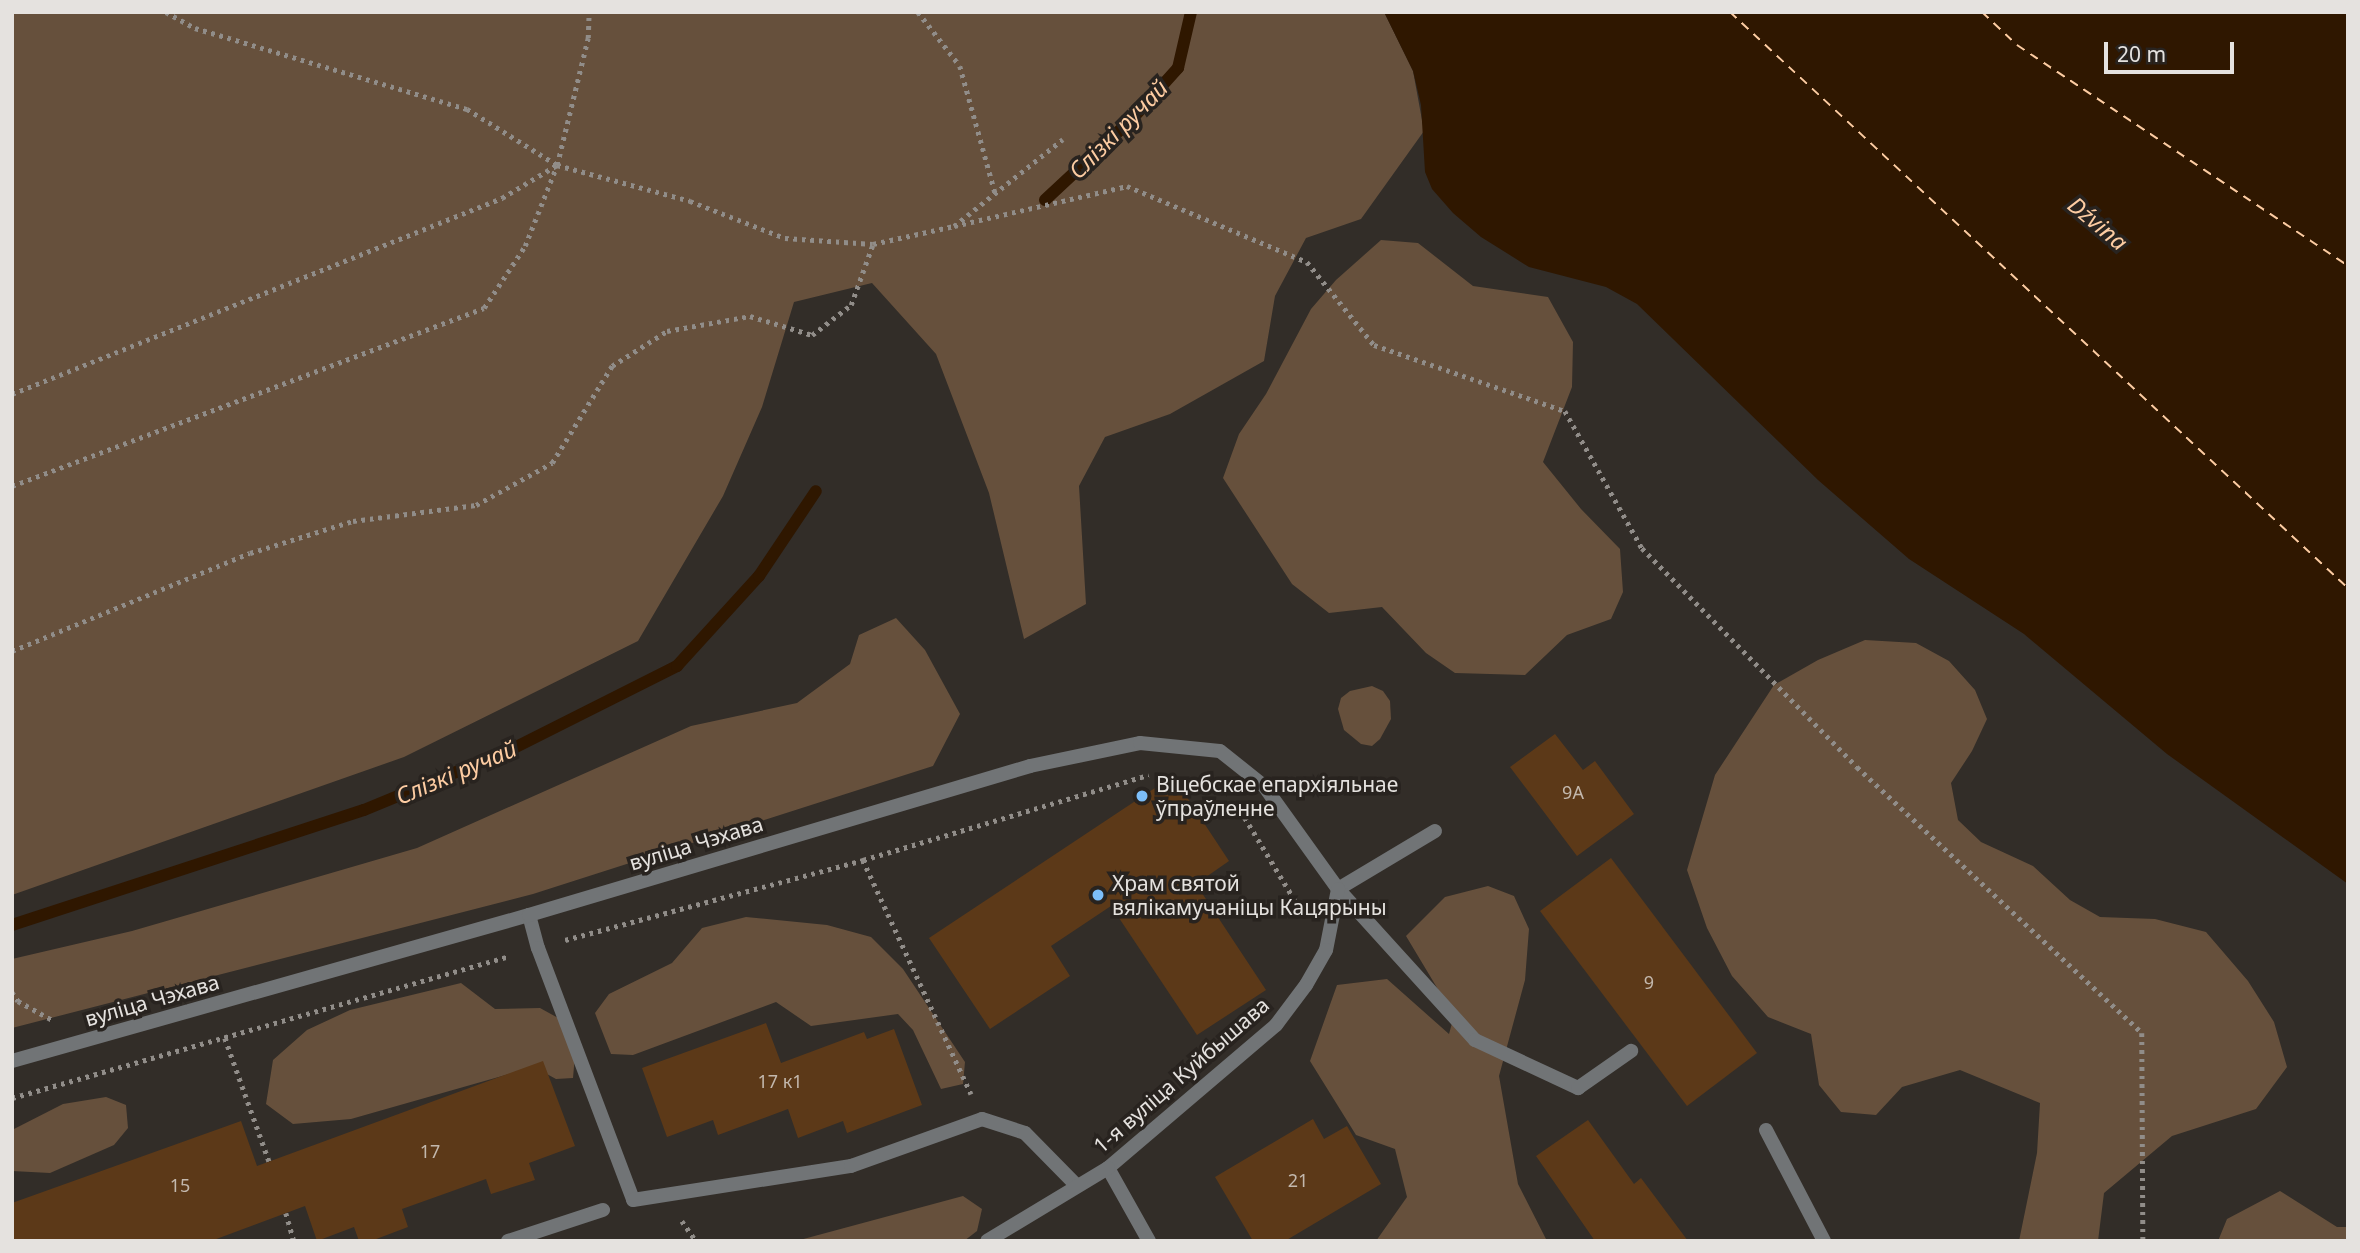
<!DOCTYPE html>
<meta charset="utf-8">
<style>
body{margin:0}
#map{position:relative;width:2360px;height:1253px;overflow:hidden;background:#322d28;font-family:"Noto Sans",sans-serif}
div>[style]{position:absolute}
.green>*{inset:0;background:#66503c}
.water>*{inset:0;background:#2f1700}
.stream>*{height:12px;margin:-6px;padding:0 6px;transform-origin:6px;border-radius:6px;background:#2f1700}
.ferry>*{height:2px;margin-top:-1px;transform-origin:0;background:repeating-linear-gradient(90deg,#fdcca2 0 9px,transparent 0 16px)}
.building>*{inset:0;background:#5c3918}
.path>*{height:4.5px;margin-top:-2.25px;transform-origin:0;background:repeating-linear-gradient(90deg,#918d89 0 3.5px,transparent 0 8.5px)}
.lane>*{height:14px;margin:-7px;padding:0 7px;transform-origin:7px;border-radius:7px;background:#717476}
.street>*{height:14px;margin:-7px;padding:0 7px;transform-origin:7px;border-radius:7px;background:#717476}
.dots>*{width:19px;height:19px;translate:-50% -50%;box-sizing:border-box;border:4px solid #28231f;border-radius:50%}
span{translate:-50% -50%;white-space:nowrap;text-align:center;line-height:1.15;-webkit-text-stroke:7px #28231f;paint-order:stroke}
.number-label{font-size:18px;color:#c3b8ad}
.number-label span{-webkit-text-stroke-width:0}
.poi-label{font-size:21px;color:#e5e2df}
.left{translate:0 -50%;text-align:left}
.street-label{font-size:21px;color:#e5e2df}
.water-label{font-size:23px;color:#fdcca2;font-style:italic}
.frame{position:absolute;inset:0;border:14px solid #e5e2df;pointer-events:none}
.scale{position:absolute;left:2104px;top:42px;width:130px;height:32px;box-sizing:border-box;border:4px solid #e5e2df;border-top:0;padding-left:9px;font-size:21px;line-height:24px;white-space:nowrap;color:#e5e2df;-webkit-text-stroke:5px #28231f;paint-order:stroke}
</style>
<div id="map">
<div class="green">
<i style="clip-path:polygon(12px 12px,1384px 12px,1413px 71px,1424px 131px,1361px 219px,1306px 238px,1275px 296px,1264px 361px,1170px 414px,1105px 437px,1079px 486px,1086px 604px,1024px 639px,989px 493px,936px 354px,872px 283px,794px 302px,762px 407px,723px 496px,638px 641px,404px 757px,12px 895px)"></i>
<i style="clip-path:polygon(1381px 240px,1418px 243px,1473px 286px,1548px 297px,1573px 342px,1572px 387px,1543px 462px,1581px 509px,1620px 549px,1623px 592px,1611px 619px,1567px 635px,1525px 675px,1455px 673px,1426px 653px,1382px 607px,1329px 613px,1292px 584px,1223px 478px,1239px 434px,1266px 394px,1311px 309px,1336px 280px)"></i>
<i style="clip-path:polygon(896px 618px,925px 650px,960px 714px,933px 766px,533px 894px,12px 1028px,12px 959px,132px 931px,417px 848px,691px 726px,797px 703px,850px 664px,859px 635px)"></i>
<i style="clip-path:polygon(1865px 640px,1916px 643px,1949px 661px,1975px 690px,1987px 719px,1972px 751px,1951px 783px,1958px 820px,1981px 842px,2033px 866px,2070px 900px,2100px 917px,2155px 919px,2206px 932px,2248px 981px,2274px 1022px,2287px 1067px,2256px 1109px,2172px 1136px,2104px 1193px,2098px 1241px,2019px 1241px,2037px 1153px,2040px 1103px,1960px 1070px,1902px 1087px,1876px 1115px,1841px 1112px,1819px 1085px,1811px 1034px,1768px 1017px,1732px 976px,1707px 928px,1687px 870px,1715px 775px,1774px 685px,1818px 660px)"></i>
<i style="clip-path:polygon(1372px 686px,1383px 691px,1390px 701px,1391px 719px,1380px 739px,1372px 746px,1361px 744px,1344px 730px,1338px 709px,1341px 698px,1350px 691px)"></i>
<i style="clip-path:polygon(1488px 886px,1514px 896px,1529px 929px,1525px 980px,1499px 1076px,1518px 1184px,1547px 1241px,1376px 1241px,1407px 1197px,1395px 1149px,1356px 1135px,1310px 1061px,1337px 985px,1387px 979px,1449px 1034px,1454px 1016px,1406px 936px,1445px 897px)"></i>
<i style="clip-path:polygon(746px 917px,827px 925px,871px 937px,903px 969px,965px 1062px,963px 1084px,941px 1089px,913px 1030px,898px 1014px,811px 1026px,776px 1002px,633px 1055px,611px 1054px,595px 1013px,609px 994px,672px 963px,702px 928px)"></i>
<i style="clip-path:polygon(461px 983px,495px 1009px,540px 1008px,560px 1019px,575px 1055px,573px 1078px,556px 1079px,534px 1067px,351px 1119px,293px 1124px,266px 1104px,273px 1060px,307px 1030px,350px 1010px)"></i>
<i style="clip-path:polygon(106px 1097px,126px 1105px,128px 1128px,114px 1145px,50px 1173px,12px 1171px,12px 1130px,63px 1104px)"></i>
<i style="clip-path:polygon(2280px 1191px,2337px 1227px,2348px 1227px,2348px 1241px,2218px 1241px,2227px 1219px)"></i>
<i style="clip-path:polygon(963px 1196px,982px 1209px,977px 1231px,964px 1241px,796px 1241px)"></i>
</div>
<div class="water">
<i style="clip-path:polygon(1384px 12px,2348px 12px,2348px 884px,2167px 754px,2024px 634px,1909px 559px,1818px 480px,1637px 304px,1606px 287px,1529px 267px,1481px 237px,1453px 213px,1432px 189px,1425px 172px,1421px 105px,1413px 71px)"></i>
</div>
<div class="stream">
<i style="left:1045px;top:200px;width:119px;rotate:-43deg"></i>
<i style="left:1132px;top:119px;width:69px;rotate:-48deg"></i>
<i style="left:1178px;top:68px;width:57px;rotate:-76.9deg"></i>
<i style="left:12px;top:925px;width:370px;rotate:-18.1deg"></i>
<i style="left:364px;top:810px;width:160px;rotate:-22.4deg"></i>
<i style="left:512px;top:749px;width:185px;rotate:-26.7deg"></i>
<i style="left:677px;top:666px;width:122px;rotate:-47.7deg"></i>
<i style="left:759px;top:576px;width:102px;rotate:-56.2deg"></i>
</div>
<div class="ferry">
<i style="left:1730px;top:12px;width:845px;rotate:42.99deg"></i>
<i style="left:1982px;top:12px;width:48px;rotate:43.3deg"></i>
<i style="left:2017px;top:45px;width:398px;rotate:33.7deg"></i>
</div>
<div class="building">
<i style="clip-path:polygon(1555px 734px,1583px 770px,1595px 761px,1634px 814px,1577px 856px,1510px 767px)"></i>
<i style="clip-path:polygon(1173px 776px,1229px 861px,1196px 884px,1266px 990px,1197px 1035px,1111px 906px,1051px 946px,1070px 976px,990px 1029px,929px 938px)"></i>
<i style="clip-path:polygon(1611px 858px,1757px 1053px,1687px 1106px,1540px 911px)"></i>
<i style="clip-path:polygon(766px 1023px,781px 1063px,864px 1032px,867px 1039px,894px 1029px,922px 1105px,847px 1133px,843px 1121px,798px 1138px,788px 1109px,718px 1135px,713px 1120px,667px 1137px,642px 1068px)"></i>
<i style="clip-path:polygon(543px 1061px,575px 1146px,529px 1163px,535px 1180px,491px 1194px,486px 1179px,402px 1209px,408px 1227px,371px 1241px,359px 1241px,354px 1227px,317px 1241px,305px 1206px,211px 1241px,12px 1241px,12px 1203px,241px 1121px,257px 1166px)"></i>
<i style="clip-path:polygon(1313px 1119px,1324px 1139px,1347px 1126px,1381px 1184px,1285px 1241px,1253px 1241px,1215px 1177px)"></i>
<i style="clip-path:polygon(1588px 1120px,1634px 1184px,1641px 1178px,1688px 1241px,1595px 1241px,1536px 1156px)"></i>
</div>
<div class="path">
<i style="left:166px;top:12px;width:33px;rotate:29deg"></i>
<i style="left:195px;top:28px;width:284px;rotate:16.6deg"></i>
<i style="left:467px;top:109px;width:106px;rotate:31.9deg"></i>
<i style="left:918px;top:12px;width:68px;rotate:52.1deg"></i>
<i style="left:960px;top:66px;width:131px;rotate:74.5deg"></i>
<i style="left:954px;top:226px;width:178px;rotate:-13deg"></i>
<i style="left:1127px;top:186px;width:195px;rotate:22.9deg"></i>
<i style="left:1307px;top:262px;width:107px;rotate:51.1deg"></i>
<i style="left:1374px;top:345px;width:202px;rotate:19.1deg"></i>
<i style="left:1565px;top:411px;width:157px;rotate:60.7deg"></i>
<i style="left:1642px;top:548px;width:307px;rotate:45.5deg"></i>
<i style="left:1857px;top:767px;width:390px;rotate:43deg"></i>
<i style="left:2142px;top:1033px;width:208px;rotate:89.7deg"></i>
<i style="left:12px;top:394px;width:528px;rotate:-21.8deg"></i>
<i style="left:502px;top:198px;width:64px;rotate:-31deg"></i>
<i style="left:557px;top:165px;width:138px;rotate:15.1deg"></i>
<i style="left:690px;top:201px;width:102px;rotate:21.3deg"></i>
<i style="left:785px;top:238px;width:88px;rotate:3.9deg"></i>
<i style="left:873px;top:244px;width:83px;rotate:-12.5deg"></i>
<i style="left:954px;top:226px;width:139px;rotate:-38.6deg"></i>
<i style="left:12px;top:486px;width:504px;rotate:-20.66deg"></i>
<i style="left:484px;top:308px;width:74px;rotate:-56.5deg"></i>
<i style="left:525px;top:246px;width:87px;rotate:-68.4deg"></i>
<i style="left:557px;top:165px;width:131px;rotate:-76.3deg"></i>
<i style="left:588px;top:38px;width:26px;rotate:-88deg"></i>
<i style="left:12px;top:651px;width:257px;rotate:-22.4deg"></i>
<i style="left:250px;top:553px;width:108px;rotate:-17.3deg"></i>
<i style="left:353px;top:521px;width:124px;rotate:-7.4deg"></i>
<i style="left:476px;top:505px;width:87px;rotate:-28.9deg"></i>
<i style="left:552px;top:463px;width:114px;rotate:-58.3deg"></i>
<i style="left:612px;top:366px;width:65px;rotate:-32.5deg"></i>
<i style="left:667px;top:331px;width:84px;rotate:-10.2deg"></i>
<i style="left:750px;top:316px;width:65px;rotate:17deg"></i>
<i style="left:812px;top:335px;width:49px;rotate:-37.6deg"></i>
<i style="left:851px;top:305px;width:65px;rotate:-70.2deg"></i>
<i style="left:1236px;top:803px;width:127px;rotate:58.8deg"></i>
<i style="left:863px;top:860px;width:258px;rotate:65.2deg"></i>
<i style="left:565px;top:940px;width:309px;rotate:-15deg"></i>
<i style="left:863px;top:860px;width:298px;rotate:-16.6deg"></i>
<i style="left:12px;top:992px;width:11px;rotate:56deg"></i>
<i style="left:18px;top:1001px;width:38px;rotate:29deg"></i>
<i style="left:225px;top:1038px;width:131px;rotate:70.3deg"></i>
<i style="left:12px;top:1098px;width:518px;rotate:-15.92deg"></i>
<i style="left:286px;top:1213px;width:29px;rotate:74deg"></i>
<i style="left:682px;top:1221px;width:24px;rotate:55deg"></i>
</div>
<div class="lane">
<i style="left:1435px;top:831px;width:113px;rotate:149.1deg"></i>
<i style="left:1338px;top:889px;width:204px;rotate:47.8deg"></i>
<i style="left:1475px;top:1040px;width:114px;rotate:25deg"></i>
<i style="left:1578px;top:1088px;width:65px;rotate:-34.9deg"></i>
<i style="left:529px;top:915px;width:34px;rotate:75deg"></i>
<i style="left:538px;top:948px;width:269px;rotate:69.3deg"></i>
<i style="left:633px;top:1200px;width:221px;rotate:-8.9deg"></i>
<i style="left:851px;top:1166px;width:139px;rotate:-19.7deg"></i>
<i style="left:982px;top:1119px;width:45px;rotate:18deg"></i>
<i style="left:1025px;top:1133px;width:74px;rotate:45.5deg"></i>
<i style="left:1766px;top:1130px;width:125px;rotate:62.4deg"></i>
<i style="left:1108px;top:1168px;width:84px;rotate:60.7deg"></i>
<i style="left:508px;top:1241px;width:100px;rotate:-18.1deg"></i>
</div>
<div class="street">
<i style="left:12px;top:1061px;width:537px;rotate:-15.77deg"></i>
<i style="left:529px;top:915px;width:523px;rotate:-16.56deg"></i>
<i style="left:1030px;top:766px;width:112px;rotate:-11.8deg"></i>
<i style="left:1140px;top:743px;width:80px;rotate:5.7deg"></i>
<i style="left:1220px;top:751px;width:56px;rotate:38.5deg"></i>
<i style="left:1264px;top:786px;width:127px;rotate:54.3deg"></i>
<i style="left:1338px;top:889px;width:62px;rotate:101.1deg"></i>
<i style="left:1326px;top:950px;width:40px;rotate:119.7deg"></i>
<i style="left:1306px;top:985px;width:50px;rotate:126.9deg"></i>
<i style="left:1276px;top:1025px;width:221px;rotate:139.6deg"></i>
<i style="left:1108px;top:1168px;width:141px;rotate:148.9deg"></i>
</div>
<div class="dots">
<i style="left:1142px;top:796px;background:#7cbef9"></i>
<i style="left:1098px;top:895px;background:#7cbef9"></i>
</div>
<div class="number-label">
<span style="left:1573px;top:792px">9А</span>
<span style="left:1649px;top:982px">9</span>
<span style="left:780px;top:1081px">17 к1</span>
<span style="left:430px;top:1151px">17</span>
<span style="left:1298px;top:1180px">21</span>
<span style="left:180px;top:1185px">15</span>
</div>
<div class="poi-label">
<span class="left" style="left:1156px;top:796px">Віцебскае епархіяльнае<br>ўпраўленне</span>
<span class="left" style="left:1112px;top:895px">Храм святой<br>вялікамучаніцы Кацярыны</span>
</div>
<div class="street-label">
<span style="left:696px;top:843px;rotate:-17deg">вуліца Чэхава</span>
<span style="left:152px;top:1000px;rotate:-16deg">вуліца Чэхава</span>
<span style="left:1181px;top:1075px;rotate:-41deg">1-я вуліца Куйбышава</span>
</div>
<div class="water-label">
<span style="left:1118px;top:129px;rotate:-45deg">Слізкі ручай</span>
<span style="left:2098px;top:223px;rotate:40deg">Dźvina</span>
<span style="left:456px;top:772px;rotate:-23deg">Слізкі ручай</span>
</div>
<div class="frame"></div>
<div class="scale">20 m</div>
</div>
